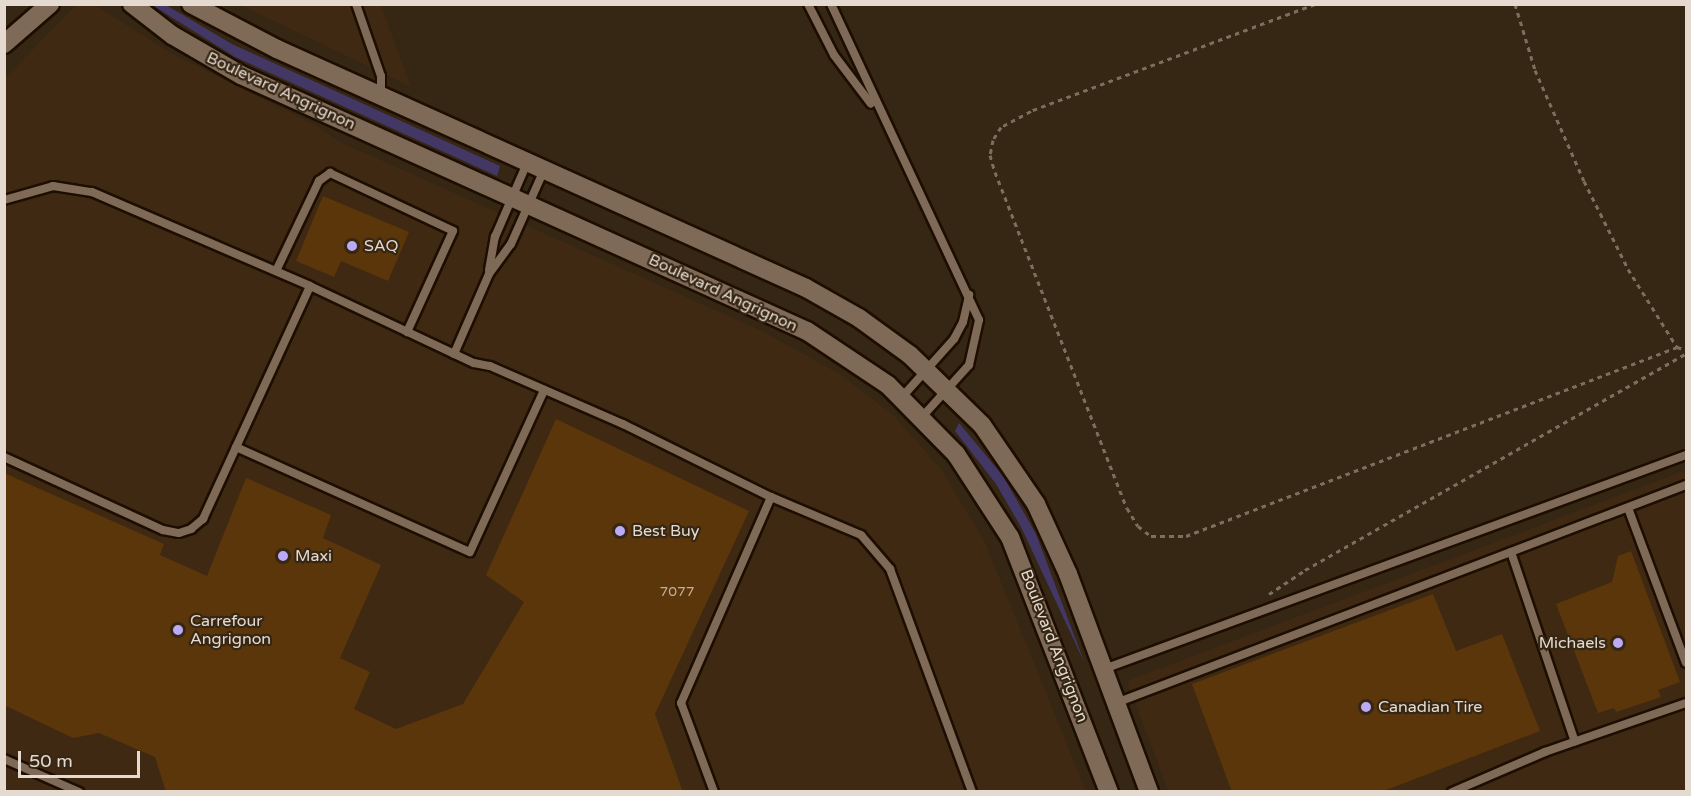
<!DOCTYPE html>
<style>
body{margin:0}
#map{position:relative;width:1691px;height:796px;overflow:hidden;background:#362614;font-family:"Varela Round",sans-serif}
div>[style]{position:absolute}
.built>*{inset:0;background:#3f2912}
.green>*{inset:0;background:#433765}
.building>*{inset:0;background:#5a360a}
.path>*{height:3px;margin-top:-1.5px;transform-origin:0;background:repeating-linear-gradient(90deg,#7d6f60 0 4.5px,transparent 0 9px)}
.roads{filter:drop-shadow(2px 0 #1d0e01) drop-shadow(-2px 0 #1d0e01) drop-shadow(0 2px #1d0e01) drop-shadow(0 -2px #1d0e01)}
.service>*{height:8px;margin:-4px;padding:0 4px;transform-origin:4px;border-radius:4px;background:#7e6a57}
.tertiary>*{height:18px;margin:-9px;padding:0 9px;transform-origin:9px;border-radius:9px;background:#7e6a57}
.secondary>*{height:18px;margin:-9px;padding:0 9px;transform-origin:9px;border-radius:9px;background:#7e6a57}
.dots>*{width:16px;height:16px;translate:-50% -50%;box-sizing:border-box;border:3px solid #362614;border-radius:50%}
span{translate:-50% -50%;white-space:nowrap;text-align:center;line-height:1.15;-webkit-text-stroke:4.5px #362614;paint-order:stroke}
.number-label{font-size:14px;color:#c2b19e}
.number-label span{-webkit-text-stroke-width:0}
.street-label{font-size:16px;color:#e5dacf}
.poi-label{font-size:16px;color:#e5dacf}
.left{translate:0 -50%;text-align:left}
.right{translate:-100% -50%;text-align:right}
.frame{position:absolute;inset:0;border:6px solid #e5dacf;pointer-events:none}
.scale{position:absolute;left:18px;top:751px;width:122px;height:27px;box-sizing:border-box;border:3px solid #e5dacf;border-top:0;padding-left:8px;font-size:18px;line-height:21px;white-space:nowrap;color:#e5dacf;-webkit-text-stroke:4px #362614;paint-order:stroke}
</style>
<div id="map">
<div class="built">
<i style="clip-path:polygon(76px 5px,95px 5px,171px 53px,319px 127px,338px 141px,762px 331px,840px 374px,894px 416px,940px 468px,984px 540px,1086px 791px,5px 791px,4px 79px)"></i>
<i style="clip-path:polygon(242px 5px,381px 5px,411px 87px,247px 8px)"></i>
<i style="clip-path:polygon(1686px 470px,1686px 791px,1168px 791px,1127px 681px)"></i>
</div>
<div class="green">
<i style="clip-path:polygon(152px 5px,166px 5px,232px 44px,500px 166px,497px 176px,235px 57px)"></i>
<i style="clip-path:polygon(959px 423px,1003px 476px,1036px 534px,1085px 664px,1021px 527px,996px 484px,955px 431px)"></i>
</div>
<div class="building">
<i style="clip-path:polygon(323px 196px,409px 232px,388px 281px,341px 261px,334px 277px,296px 261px)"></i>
<i style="clip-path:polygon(556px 419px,749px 511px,655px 714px,683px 792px,166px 792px,155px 757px,99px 733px,73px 738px,4px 705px,4px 473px,164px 544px,160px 555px,207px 576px,246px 478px,331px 515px,323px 538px,381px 565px,340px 658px,370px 672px,354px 709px,396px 729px,463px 704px,524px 602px,486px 575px)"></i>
<i style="clip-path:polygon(1631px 551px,1680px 682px,1658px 690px,1661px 697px,1616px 712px,1614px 708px,1598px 713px,1556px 604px,1612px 582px,1618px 556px)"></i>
<i style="clip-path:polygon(1433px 594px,1456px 651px,1502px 634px,1540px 731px,1381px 792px,1232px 792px,1192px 684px)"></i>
</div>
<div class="path">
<i style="left:1315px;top:4px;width:303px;rotate:159.4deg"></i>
<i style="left:1031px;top:111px;width:34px;rotate:152deg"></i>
<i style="left:1001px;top:127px;width:15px;rotate:122deg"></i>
<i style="left:993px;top:140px;width:15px;rotate:101deg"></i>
<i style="left:990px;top:155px;width:18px;rotate:74deg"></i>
<i style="left:995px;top:172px;width:361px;rotate:68.6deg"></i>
<i style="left:1127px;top:508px;width:21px;rotate:59deg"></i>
<i style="left:1138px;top:526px;width:16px;rotate:38deg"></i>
<i style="left:1151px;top:536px;width:35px"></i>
<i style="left:1186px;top:536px;width:526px;rotate:-21.05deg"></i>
<i style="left:1677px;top:347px;width:9px;rotate:18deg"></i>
<i style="left:1515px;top:4px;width:69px;rotate:73.1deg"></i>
<i style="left:1535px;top:70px;width:121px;rotate:66.2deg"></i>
<i style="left:1584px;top:181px;width:98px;rotate:63.4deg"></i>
<i style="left:1628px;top:269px;width:92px;rotate:57.9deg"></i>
<i style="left:1269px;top:594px;width:43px;rotate:-33.7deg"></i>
<i style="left:1305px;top:570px;width:438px;rotate:-29.6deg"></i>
</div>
<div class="roads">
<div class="service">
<i style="left:356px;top:4px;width:76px;rotate:70.9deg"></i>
<i style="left:381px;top:76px;width:21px;rotate:90deg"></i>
<i style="left:808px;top:4px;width:57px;rotate:63deg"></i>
<i style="left:834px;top:55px;width:61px;rotate:52.9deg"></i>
<i style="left:831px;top:4px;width:349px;rotate:64.9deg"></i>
<i style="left:979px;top:320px;width:46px;rotate:102.5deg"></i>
<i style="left:969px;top:365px;width:70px;rotate:132.1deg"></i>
<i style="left:4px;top:200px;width:51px;rotate:-15.9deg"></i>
<i style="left:53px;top:186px;width:39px;rotate:9deg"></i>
<i style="left:92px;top:192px;width:237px;rotate:23.3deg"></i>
<i style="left:310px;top:286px;width:181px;rotate:25.2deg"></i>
<i style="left:474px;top:363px;width:16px;rotate:11deg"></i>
<i style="left:490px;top:366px;width:145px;rotate:23.6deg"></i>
<i style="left:623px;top:424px;width:165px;rotate:26.3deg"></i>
<i style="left:771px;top:497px;width:98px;rotate:22.9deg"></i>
<i style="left:861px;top:535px;width:45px;rotate:49.5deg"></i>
<i style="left:890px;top:569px;width:238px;rotate:69.8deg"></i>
<i style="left:489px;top:270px;width:34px;rotate:-80deg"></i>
<i style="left:495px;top:237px;width:81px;rotate:-66.6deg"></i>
<i style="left:276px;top:271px;width:100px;rotate:-64.5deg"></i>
<i style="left:319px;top:181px;width:14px;rotate:-36deg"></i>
<i style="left:330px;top:173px;width:136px;rotate:25.2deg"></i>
<i style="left:453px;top:231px;width:111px;rotate:114.5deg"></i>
<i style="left:454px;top:354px;width:87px;rotate:-66.4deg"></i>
<i style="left:489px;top:274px;width:37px;rotate:-54deg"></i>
<i style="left:511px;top:244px;width:81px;rotate:-66deg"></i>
<i style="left:902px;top:397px;width:78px;rotate:-48.1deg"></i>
<i style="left:954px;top:339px;width:19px;rotate:-62deg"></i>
<i style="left:963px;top:322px;width:28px;rotate:-77deg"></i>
<i style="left:236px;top:447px;width:256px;rotate:24.2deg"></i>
<i style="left:470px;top:552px;width:178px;rotate:-65.4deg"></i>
<i style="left:4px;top:457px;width:175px;rotate:24.7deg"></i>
<i style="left:163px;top:530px;width:16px;rotate:11deg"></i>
<i style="left:179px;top:533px;width:13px;rotate:-18deg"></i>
<i style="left:191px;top:529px;width:16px;rotate:-40deg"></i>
<i style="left:203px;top:519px;width:256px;rotate:-65.3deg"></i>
<i style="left:1628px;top:508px;width:165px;rotate:69.5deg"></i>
<i style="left:1511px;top:552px;width:200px;rotate:71.4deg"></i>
<i style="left:1104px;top:669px;width:620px;rotate:-20.19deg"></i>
<i style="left:1116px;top:703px;width:610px;rotate:-20.93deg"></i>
<i style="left:4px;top:759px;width:82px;rotate:23.7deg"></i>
<i style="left:714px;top:792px;width:95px;rotate:-110.3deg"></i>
<i style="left:681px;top:703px;width:225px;rotate:-66.4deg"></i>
<i style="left:1452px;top:792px;width:101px;rotate:-23.3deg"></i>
<i style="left:1545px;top:752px;width:149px;rotate:-19.2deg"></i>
</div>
<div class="tertiary">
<i style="left:4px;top:44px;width:61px;rotate:-41deg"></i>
</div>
<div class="secondary">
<i style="left:132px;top:4px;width:51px;rotate:37.8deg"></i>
<i style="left:172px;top:35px;width:80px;rotate:30.1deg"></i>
<i style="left:241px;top:75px;width:621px;rotate:24.34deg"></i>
<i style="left:807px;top:331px;width:97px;rotate:33.7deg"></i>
<i style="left:888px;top:385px;width:97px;rotate:45.4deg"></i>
<i style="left:956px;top:454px;width:99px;rotate:57deg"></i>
<i style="left:1010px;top:537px;width:274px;rotate:68.8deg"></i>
<i style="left:191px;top:4px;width:97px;rotate:27.6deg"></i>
<i style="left:277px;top:49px;width:580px;rotate:24.31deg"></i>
<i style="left:806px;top:288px;width:61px;rotate:29.5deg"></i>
<i style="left:859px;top:318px;width:63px;rotate:36deg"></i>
<i style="left:910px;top:355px;width:100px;rotate:44.2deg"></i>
<i style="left:982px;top:425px;width:96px;rotate:55.6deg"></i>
<i style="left:1036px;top:504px;width:77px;rotate:65.4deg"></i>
<i style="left:1068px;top:574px;width:233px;rotate:69.6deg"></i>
</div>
</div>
<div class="dots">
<i style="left:352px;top:246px;background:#bbaaf6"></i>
<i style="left:620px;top:531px;background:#bbaaf6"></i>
<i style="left:283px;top:556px;background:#bbaaf6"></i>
<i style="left:178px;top:630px;background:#bbaaf6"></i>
<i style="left:1618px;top:643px;background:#bbaaf6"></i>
<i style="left:1366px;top:707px;background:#bbaaf6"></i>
</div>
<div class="number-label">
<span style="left:677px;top:592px">7077</span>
</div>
<div class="street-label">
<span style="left:281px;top:91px;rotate:25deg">Boulevard Angrignon</span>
<span style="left:723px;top:293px;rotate:25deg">Boulevard Angrignon</span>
<span style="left:1054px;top:646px;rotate:69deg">Boulevard Angrignon</span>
</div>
<div class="poi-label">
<span class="left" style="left:364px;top:246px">SAQ</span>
<span class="left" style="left:632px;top:531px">Best Buy</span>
<span class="left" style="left:295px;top:556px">Maxi</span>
<span class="left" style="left:190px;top:630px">Carrefour<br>Angrignon</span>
<span class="right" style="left:1606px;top:643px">Michaels</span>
<span class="left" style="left:1378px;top:707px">Canadian Tire</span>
</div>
<div class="frame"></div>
<div class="scale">50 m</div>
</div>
